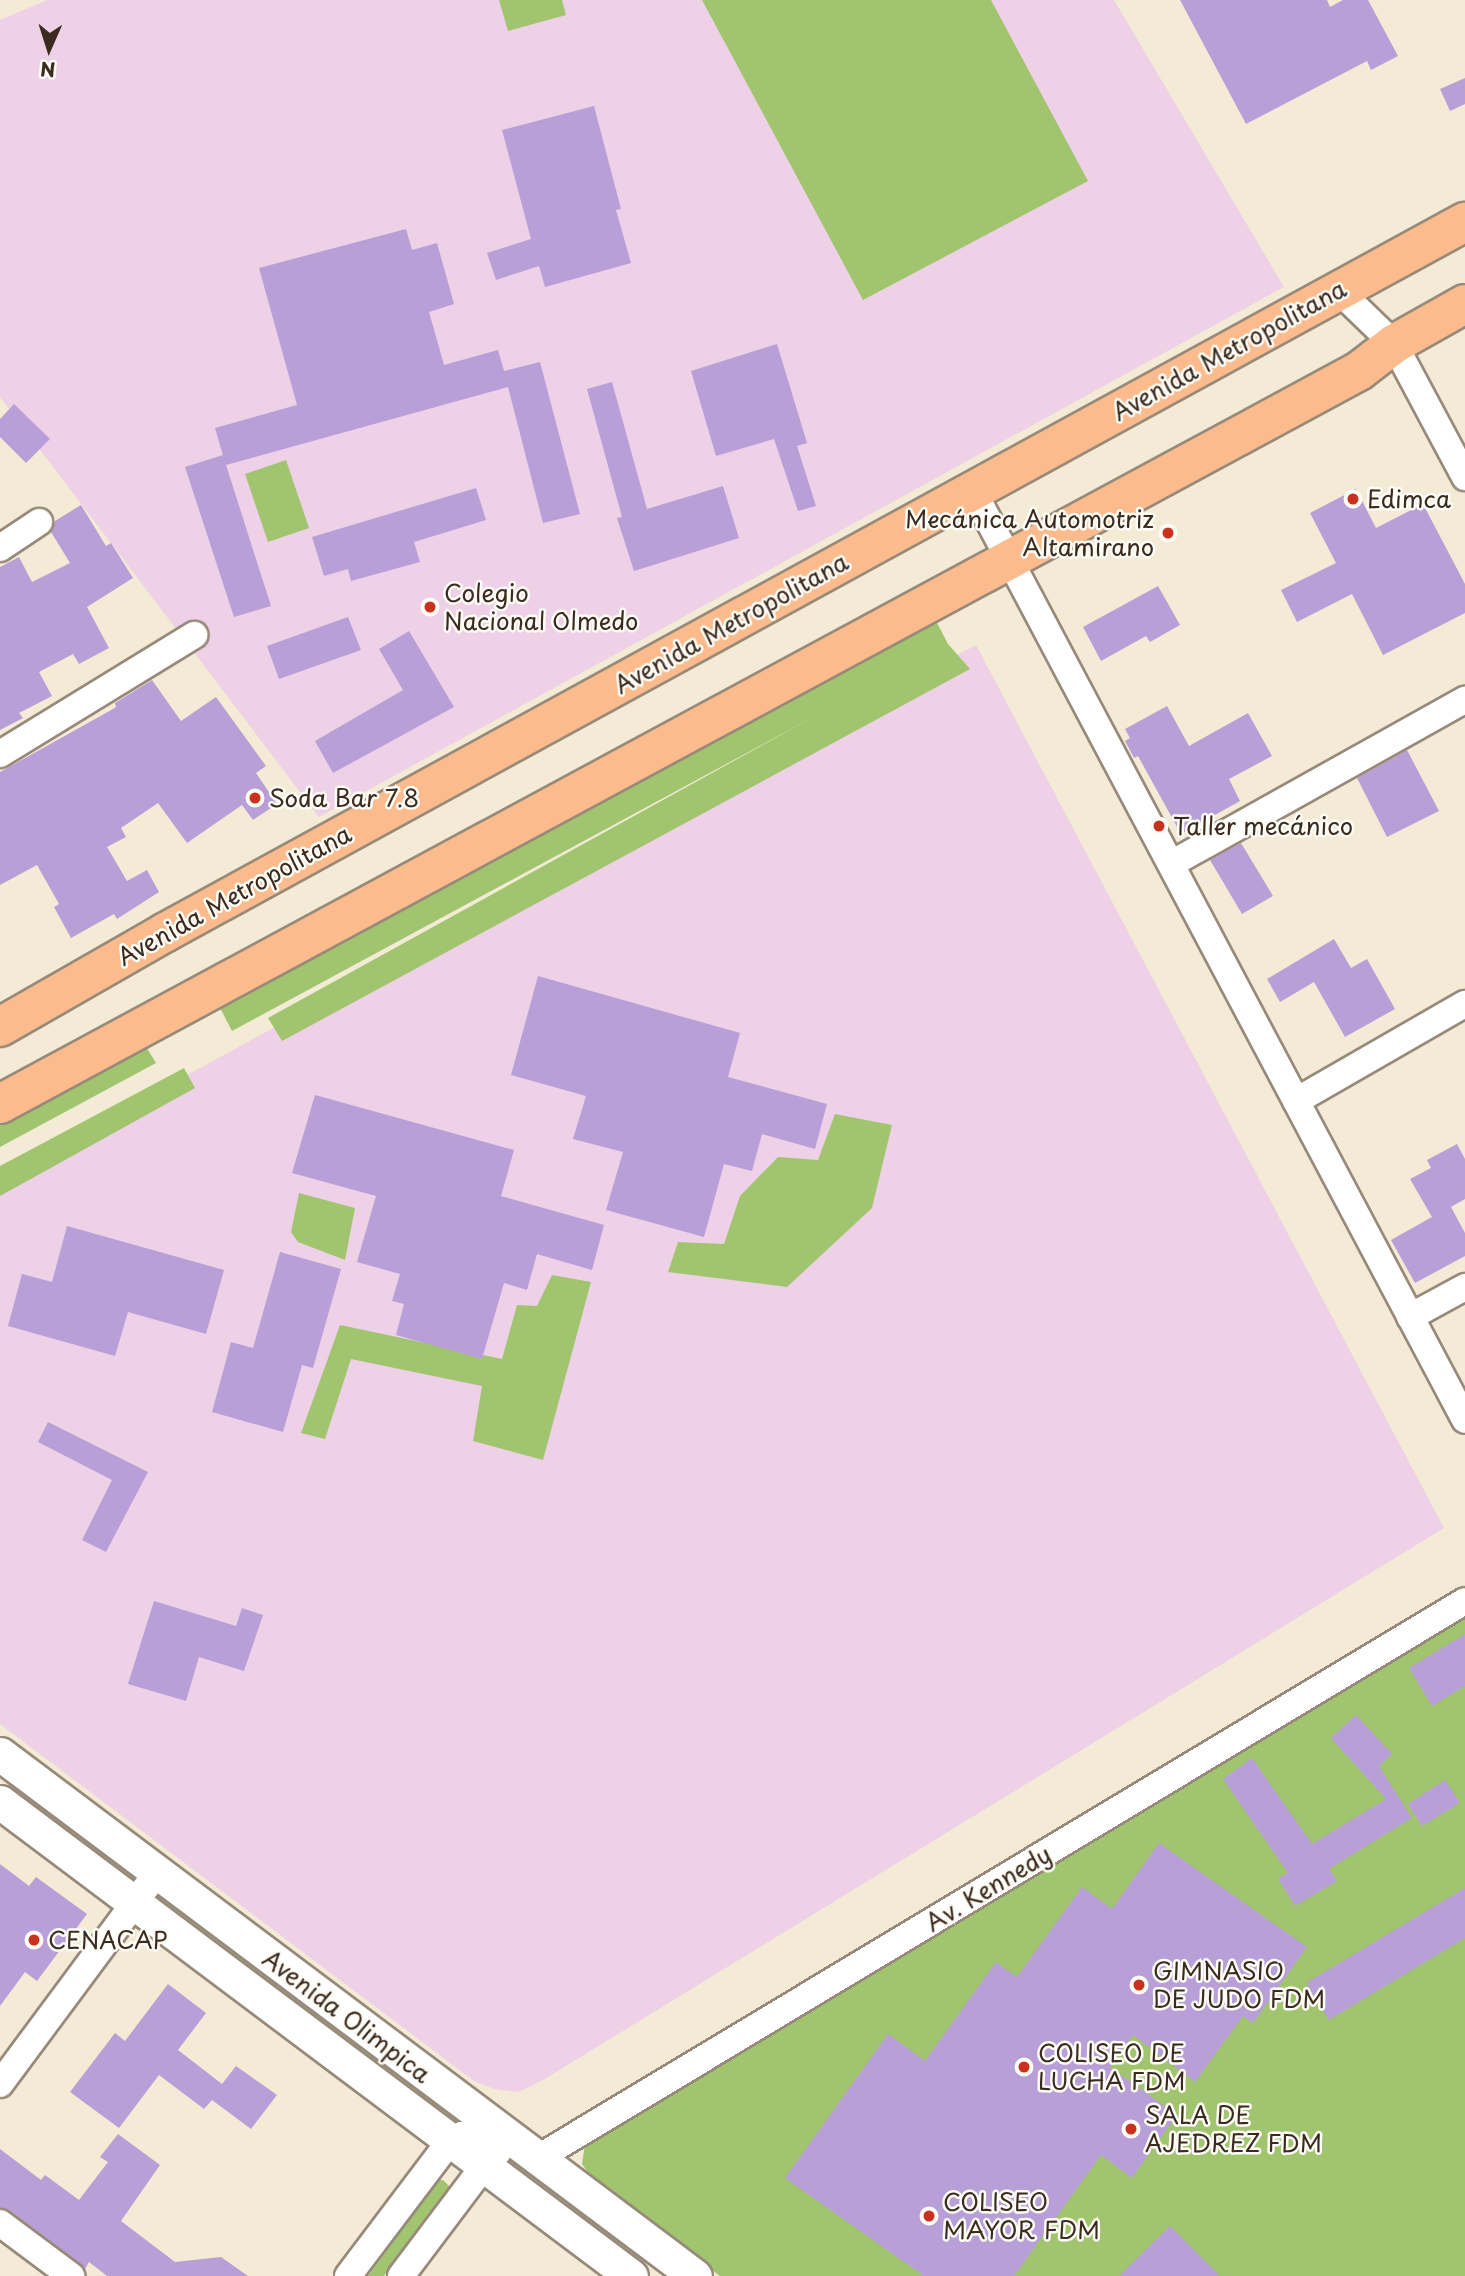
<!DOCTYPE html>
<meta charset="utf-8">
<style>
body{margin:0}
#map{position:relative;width:1465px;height:2276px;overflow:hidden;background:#f3ebd6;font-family:"Playpen Sans",sans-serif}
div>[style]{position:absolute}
.built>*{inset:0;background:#eed0e7}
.green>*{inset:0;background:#a1c56f}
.building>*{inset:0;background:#b89fd7}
.roads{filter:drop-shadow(2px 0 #978a7a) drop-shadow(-2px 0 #978a7a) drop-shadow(0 2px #978a7a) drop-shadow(0 -2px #978a7a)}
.minor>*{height:26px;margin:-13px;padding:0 13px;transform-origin:13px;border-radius:13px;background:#fff}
.tertiary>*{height:33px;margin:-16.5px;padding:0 16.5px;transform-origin:16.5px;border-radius:16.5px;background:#fff}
.trunk>*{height:38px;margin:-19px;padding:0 19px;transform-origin:19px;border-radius:19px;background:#fbbb8c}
.dots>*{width:19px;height:19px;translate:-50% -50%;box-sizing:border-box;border:4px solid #fdfcf7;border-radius:50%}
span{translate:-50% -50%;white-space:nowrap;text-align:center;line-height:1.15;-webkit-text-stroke:5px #fdfcf7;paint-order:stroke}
.street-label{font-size:24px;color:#3b2a1e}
.poi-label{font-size:24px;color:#3b2a1e}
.left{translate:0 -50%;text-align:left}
.right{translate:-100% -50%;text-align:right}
.north{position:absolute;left:14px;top:14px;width:70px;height:70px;-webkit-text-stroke:5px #fdfcf7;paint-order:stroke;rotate:183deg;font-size:19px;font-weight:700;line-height:28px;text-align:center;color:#3b2a1e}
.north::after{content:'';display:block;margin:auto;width:24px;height:32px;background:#3b2a1e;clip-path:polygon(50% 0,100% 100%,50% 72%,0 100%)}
</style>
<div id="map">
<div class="built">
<i style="clip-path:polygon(47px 0,1114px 0,1284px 287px,319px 817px,0 397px,0 20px)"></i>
<i style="clip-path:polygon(976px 645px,1444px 1528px,543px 2080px,519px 2092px,494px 2089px,474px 2081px,0 1724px,0 1177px)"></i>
</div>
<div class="green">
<i style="clip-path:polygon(499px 0,562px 0,566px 15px,508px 31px)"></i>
<i style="clip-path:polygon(702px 0,991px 0,1088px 181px,863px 300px)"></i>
<i style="clip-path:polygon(286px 460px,309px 528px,268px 542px,245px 474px)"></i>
<i style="clip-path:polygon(935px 619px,948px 644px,970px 669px,282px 1041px,268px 1018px,817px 715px,232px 1031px,219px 1006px)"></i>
<i style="clip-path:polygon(145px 1045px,156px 1063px,0 1147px,0 1123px)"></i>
<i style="clip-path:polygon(184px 1068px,195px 1088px,0 1196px,0 1166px)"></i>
<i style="clip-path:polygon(835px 1114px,892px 1125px,872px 1208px,787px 1287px,668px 1272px,678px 1242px,724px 1244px,740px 1196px,778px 1157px,818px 1160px)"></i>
<i style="clip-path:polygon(299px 1193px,355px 1208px,345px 1260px,298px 1242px,291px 1232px)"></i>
<i style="clip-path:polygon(552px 1275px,591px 1282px,543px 1460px,473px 1441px,482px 1386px,351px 1359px,325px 1439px,301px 1433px,340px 1325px,502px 1359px,517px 1305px,537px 1306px)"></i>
<i style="clip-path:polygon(1465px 1612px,1465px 2276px,720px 2276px,596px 2184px,582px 2164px,586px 2137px)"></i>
<i style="clip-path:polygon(438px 2180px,443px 2180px,450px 2187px,384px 2276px,368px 2276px)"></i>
</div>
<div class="building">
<i style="clip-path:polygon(1180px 0,1327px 0,1330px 7px,1343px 0,1368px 0,1398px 56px,1371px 70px,1367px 61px,1246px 124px)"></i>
<i style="clip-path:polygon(1465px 78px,1465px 104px,1450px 111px,1440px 89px)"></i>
<i style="clip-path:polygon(594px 106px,621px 209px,616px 210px,631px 263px,545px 287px,539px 266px,496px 280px,487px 253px,531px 239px,502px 130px)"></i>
<i style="clip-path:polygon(406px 229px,412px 250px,437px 243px,454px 304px,429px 312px,444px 365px,498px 350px,507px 381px,504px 371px,540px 362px,580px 514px,543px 523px,508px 387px,226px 465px,271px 606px,234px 617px,185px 467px,223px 455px,224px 459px,215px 428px,297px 405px,259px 268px)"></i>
<i style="clip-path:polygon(777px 344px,807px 443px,797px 446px,816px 506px,798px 511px,774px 439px,716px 456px,691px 371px)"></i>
<i style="clip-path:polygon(612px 382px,647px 509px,723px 486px,739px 538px,634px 571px,617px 518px,622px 517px,587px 389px)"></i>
<i style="clip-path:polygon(14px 404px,50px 439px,26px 463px,0 437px,0 419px)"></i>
<i style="clip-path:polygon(476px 488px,486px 520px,414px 542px,420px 562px,351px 581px,348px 569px,324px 576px,312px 537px)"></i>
<i style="clip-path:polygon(1356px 489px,1376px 528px,1423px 504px,1465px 584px,1465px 613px,1383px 655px,1352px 594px,1297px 622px,1281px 590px,1336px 563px,1310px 513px)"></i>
<i style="clip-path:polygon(81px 505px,106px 546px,111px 543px,133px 578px,87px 607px,109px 648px,79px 664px,73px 654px,39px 672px,52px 696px,19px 713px,23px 718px,0 730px,0 567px,19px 557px,32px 582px,70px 563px,51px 532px,55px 521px)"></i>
<i style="clip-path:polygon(1158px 586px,1180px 625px,1150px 642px,1146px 636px,1101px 661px,1083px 627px)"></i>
<i style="clip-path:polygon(348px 617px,361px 650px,279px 679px,267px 646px)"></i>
<i style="clip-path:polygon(409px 631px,454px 707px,333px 773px,315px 741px,403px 690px,379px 649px)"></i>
<i style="clip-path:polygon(152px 680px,181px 721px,216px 697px,266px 766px,256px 773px,277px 804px,253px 820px,242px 805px,187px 843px,158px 803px,121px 828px,126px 837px,107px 847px,127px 881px,147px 870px,159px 892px,117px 919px,114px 914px,71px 938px,54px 907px,59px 904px,37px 865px,0 885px,0 772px,113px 709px,116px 707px,115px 703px)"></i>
<i style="clip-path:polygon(1167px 706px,1189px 746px,1248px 713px,1272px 756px,1229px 779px,1240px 801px,1181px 834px,1138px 756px,1134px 758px,1125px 741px,1130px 738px,1125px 729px)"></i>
<i style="clip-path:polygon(1407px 750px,1439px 811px,1387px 837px,1357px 778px)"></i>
<i style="clip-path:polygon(1241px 843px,1273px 896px,1242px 914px,1210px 860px)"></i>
<i style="clip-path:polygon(1334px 939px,1351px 968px,1367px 959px,1395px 1009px,1345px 1037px,1314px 982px,1280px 1002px,1267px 979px)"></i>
<i style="clip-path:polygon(538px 976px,740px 1033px,728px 1077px,827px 1104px,815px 1149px,762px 1134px,752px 1171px,724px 1164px,704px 1237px,606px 1210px,623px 1152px,573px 1139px,586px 1096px,511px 1075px)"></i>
<i style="clip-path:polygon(315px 1095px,514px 1150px,501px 1196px,604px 1225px,592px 1270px,537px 1254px,527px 1290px,504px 1283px,482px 1359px,396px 1335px,404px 1304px,392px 1301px,400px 1274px,357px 1262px,376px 1196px,292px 1173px)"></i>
<i style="clip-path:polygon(1457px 1144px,1465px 1159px,1465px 1199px,1451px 1207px,1465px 1233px,1465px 1256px,1415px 1283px,1391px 1240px,1432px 1217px,1410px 1179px,1431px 1168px,1427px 1160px)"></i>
<i style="clip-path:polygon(67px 1226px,224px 1270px,206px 1334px,128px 1312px,115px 1356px,8px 1326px,22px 1274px,52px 1282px)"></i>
<i style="clip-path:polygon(280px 1252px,341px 1269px,313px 1368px,302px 1365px,283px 1432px,212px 1412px,231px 1342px,253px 1348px)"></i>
<i style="clip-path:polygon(48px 1422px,148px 1472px,106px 1552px,82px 1540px,112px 1480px,38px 1442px)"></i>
<i style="clip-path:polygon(154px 1601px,236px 1626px,242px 1608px,263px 1615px,244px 1671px,199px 1657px,186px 1701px,128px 1684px)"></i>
<i style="clip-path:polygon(1465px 1634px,1465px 1686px,1432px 1706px,1409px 1668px)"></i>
<i style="clip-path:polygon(1356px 1715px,1392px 1754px,1379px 1766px,1412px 1818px,1329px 1869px,1337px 1881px,1295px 1906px,1278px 1878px,1288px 1873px,1223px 1779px,1252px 1758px,1312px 1844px,1386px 1799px,1331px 1738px)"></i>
<i style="clip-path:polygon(1445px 1780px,1460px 1803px,1422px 1826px,1408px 1804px)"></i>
<i style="clip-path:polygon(1159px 1843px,1307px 1947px,1253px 2023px,1243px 2016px,1195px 2082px,1133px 2035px,1110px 2067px,1177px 2115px,1132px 2178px,1101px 2155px,1014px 2276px,924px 2276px,785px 2178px,888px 2034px,925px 2061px,996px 1962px,1017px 1977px,1082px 1887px,1112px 1909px)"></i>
<i style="clip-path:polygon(0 1864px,29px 1886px,36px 1877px,87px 1914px,37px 1981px,25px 1972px,0 2006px)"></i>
<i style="clip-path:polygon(1465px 1888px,1465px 1938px,1329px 2020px,1306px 1983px)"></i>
<i style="clip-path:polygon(168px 1984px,206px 2013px,178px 2050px,222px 2084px,236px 2066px,277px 2095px,251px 2129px,212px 2100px,204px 2109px,159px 2075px,119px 2128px,70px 2092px,115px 2033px,125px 2041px)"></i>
<i style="clip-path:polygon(118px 2134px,160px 2165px,121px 2221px,175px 2262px,221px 2257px,248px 2276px,107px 2276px,89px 2262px,85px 2269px,9px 2210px,0 2208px,0 2149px,41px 2180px,45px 2175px,79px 2200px,108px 2162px,100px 2157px)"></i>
<i style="clip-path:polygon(1170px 2226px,1220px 2276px,1119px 2276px)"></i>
</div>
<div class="roads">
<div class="minor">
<i style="left:1338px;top:290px;width:78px;rotate:44deg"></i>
<i style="left:1394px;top:344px;width:151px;rotate:61.9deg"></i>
<i style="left:973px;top:491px;width:1051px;rotate:62.09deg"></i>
<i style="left:0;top:548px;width:47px;rotate:-33.7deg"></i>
<i style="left:0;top:754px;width:228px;rotate:-31.5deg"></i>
<i style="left:1171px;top:864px;width:337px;rotate:-29.2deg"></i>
<i style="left:1296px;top:1101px;width:195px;rotate:-29.9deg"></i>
<i style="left:1410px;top:1317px;width:63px;rotate:-28.6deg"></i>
<i style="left:0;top:2084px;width:262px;rotate:-53.4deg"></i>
<i style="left:0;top:2223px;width:89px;rotate:36.7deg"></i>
<i style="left:348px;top:2276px;width:169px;rotate:-52.9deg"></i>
<i style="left:450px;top:2141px;width:13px;rotate:-27deg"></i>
<i style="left:462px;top:2135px;width:28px;rotate:-2deg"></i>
<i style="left:490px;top:2134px;width:23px;rotate:13deg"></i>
<i style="left:512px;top:2139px;width:32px;rotate:36deg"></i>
<i style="left:538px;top:2158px;width:1081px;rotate:-31deg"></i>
<i style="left:401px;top:2276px;width:138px;rotate:-53deg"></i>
<i style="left:484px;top:2166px;width:20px;rotate:-45deg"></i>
</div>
<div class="tertiary">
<i style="left:0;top:1754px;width:869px;rotate:36.91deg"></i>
<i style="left:0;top:1802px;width:789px;rotate:36.91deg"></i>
</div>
<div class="trunk">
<i style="left:0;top:1027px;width:189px;rotate:-29.8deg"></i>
<i style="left:164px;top:933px;width:1483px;rotate:-28.66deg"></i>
<i style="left:0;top:1104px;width:1544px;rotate:-28.34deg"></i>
<i style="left:1359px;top:371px;width:44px;rotate:-37.6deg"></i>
<i style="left:1394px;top:344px;width:81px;rotate:-29.4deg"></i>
</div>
</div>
<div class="dots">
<i style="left:1353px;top:499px;background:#c8321e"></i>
<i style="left:1168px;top:533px;background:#c8321e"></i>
<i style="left:430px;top:607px;background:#c8321e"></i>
<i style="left:255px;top:798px;background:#c8321e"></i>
<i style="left:1159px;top:826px;background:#c8321e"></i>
<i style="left:34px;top:1940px;background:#c8321e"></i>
<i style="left:1139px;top:1985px;background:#c8321e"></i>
<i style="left:1024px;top:2067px;background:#c8321e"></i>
<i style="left:1131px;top:2129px;background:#c8321e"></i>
<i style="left:929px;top:2216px;background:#c8321e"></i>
</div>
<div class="street-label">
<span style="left:1229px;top:350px;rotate:-29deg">Avenida Metropolitana</span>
<span style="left:731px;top:623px;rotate:-29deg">Avenida Metropolitana</span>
<span style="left:234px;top:895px;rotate:-29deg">Avenida Metropolitana</span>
<span style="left:988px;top:1888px;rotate:-31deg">Av. Kennedy</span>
<span style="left:347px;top:2016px;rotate:37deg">Avenida Olimpica</span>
</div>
<div class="poi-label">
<span class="left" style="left:1367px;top:499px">Edimca</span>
<span class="right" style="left:1154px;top:533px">Mecánica Automotriz<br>Altamirano</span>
<span class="left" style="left:444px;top:607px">Colegio<br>Nacional Olmedo</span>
<span class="left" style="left:269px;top:798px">Soda Bar 7.8</span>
<span class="left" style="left:1173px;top:826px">Taller mecánico</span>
<span class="left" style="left:48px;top:1940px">CENACAP</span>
<span class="left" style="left:1153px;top:1985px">GIMNASIO<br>DE JUDO FDM</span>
<span class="left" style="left:1038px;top:2067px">COLISEO DE<br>LUCHA FDM</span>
<span class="left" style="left:1145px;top:2129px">SALA DE<br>AJEDREZ FDM</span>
<span class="left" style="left:943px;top:2216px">COLISEO<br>MAYOR FDM</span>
</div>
<div class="north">N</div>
</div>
